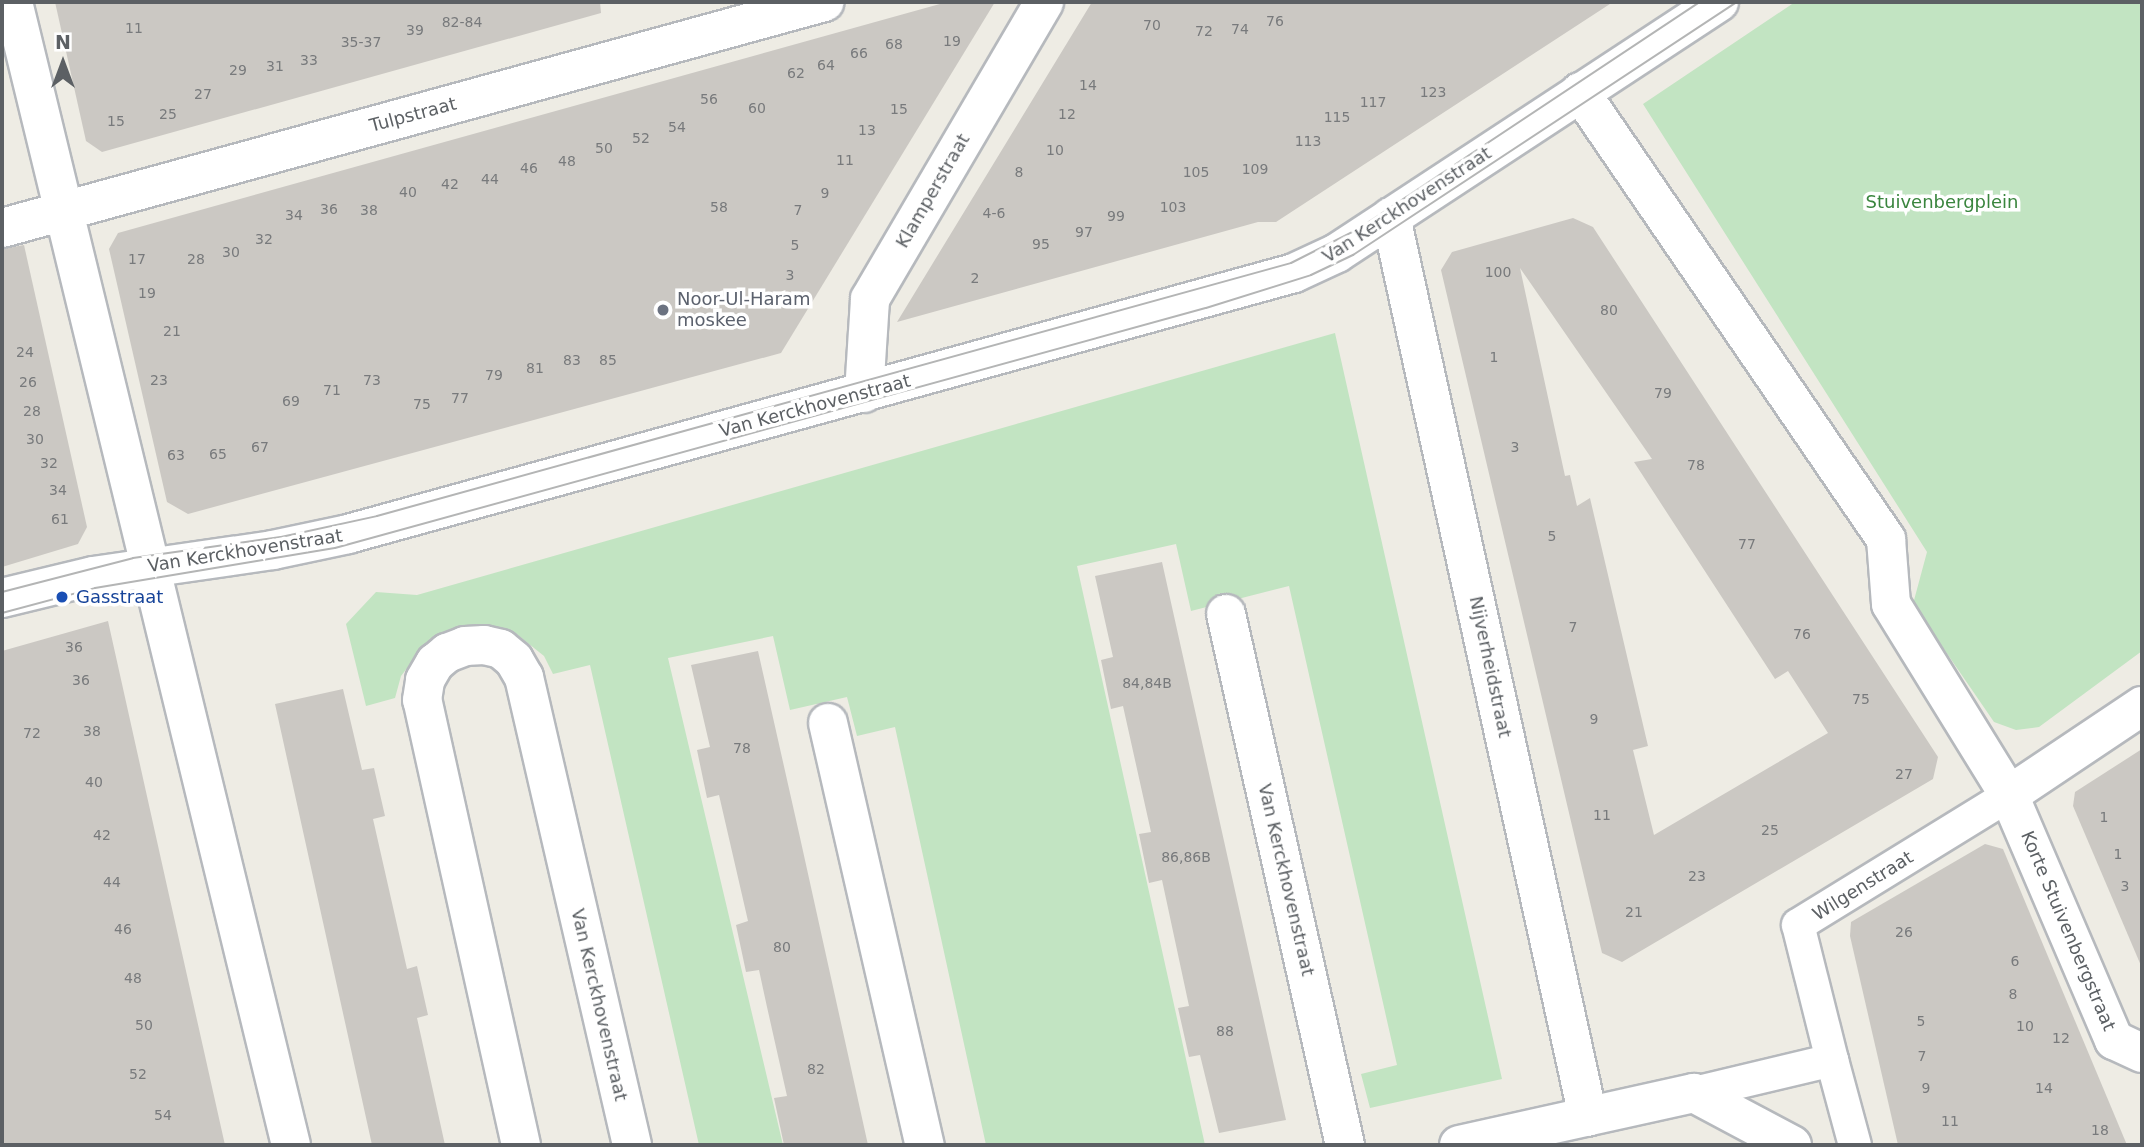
<!DOCTYPE html>
<style>
body{margin:0}
#map{position:relative;width:2144px;height:1147px;overflow:hidden;background:#eeece4;font-family:"DejaVu Sans",sans-serif}
div>[style]{position:absolute}
.green>*{inset:0;background:#c2e4c2}
.building>*{inset:0;background:#cbc8c3}
.roads{filter:drop-shadow(2px 0 #b6b9bd) drop-shadow(-2px 0 #b6b9bd) drop-shadow(0 2px #b6b9bd) drop-shadow(0 -2px #b6b9bd)}
.pedestrian>*{height:32px;margin:-16px;padding:0 16px;transform-origin:16px;border-radius:16px;background:#fff}
.minor>*{height:38px;margin:-19px;padding:0 19px;transform-origin:19px;border-radius:19px;background:#fff}
.tram>*{height:2px;margin:-1px;padding:0 1px;transform-origin:1px;border-radius:1px;background:#b4b5b5}
.dots>*{width:19px;height:19px;translate:-50% -50%;box-sizing:border-box;border:4px solid #fff;border-radius:50%}
span{translate:-50% -50%;white-space:nowrap;text-align:center;line-height:1.15;-webkit-text-stroke:7px #fff;paint-order:stroke}
.number-label{font-size:14px;color:#787a7c}
.number-label span{-webkit-text-stroke-width:0}
.street-label{font-size:18px;color:#5c6064}
.park-label{font-size:18px;color:#3a853e}
.worship-label{font-size:18px;color:#5b616d}
.left{translate:0 -50%;text-align:left}
.transit-label{font-size:18px;color:#164399}
.frame{position:absolute;inset:0;border:4px solid #5c6064;pointer-events:none}
.north{position:absolute;left:28px;top:28px;width:70px;height:70px;-webkit-text-stroke:5px #fff;paint-order:stroke;rotate:0deg;font-size:19px;font-weight:700;line-height:28px;text-align:center;color:#5c6064}
.north::after{content:'';display:block;margin:auto;width:24px;height:32px;background:#5c6064;clip-path:polygon(50% 0,100% 100%,50% 72%,0 100%)}
</style>
<div id="map">
<div class="green">
<i style="clip-path:polygon(1795px 2px,2142px 2px,2142px 651px,2039px 727px,2016px 730px,1994px 722px,1913px 604px,1927px 552px,1643px 104px)"></i>
<i style="clip-path:polygon(1335px 333px,1502px 1079px,1370px 1108px,1361px 1074px,1397px 1065px,1289px 586px,1191px 611px,1176px 544px,1077px 566px,1205px 1145px,986px 1145px,895px 727px,857px 736px,847px 697px,790px 710px,773px 636px,668px 658px,783px 1145px,699px 1145px,590px 665px,553px 674px,544px 656px,514px 632px,470px 625px,427px 642px,401px 676px,395px 698px,366px 706px,346px 624px,376px 592px,417px 595px)"></i>
</div>
<div class="building">
<i style="clip-path:polygon(55px 2px,600px 2px,601px 13px,102px 152px,86px 141px)"></i>
<i style="clip-path:polygon(947px 2px,995px 2px,781px 353px,188px 514px,167px 502px,109px 249px,118px 233px)"></i>
<i style="clip-path:polygon(1092px 2px,1613px 2px,1276px 222px,1258px 222px,897px 322px)"></i>
<i style="clip-path:polygon(evenodd,1573px 218px,1593px 227px,1938px 757px,1933px 779px,1622px 962px,1602px 953px,1441px 270px,1452px 252px,1573px 218px,1520px 268px,1652px 459px,1634px 462px,1775px 679px,1788px 671px,1828px 733px,1654px 835px,1633px 750px,1648px 746px,1590px 498px,1577px 506px,1570px 475px,1565px 476px,1520px 268px)"></i>
<i style="clip-path:polygon(24px 245px,87px 527px,78px 544px,2px 567px,2px 249px)"></i>
<i style="clip-path:polygon(1162px 562px,1286px 1120px,1219px 1133px,1200px 1055px,1189px 1057px,1178px 1008px,1189px 1006px,1162px 880px,1149px 883px,1139px 834px,1151px 832px,1123px 706px,1111px 709px,1101px 660px,1113px 657px,1095px 576px)"></i>
<i style="clip-path:polygon(108px 621px,169px 895px,225px 1145px,2px 1145px,2px 651px)"></i>
<i style="clip-path:polygon(758px 651px,799px 833px,868px 1145px,784px 1145px,774px 1098px,787px 1096px,767px 1007px,759px 970px,746px 972px,736px 925px,748px 921px,719px 795px,707px 798px,697px 750px,710px 747px,691px 665px)"></i>
<i style="clip-path:polygon(343px 689px,362px 770px,374px 768px,385px 816px,373px 819px,407px 969px,417px 966px,428px 1015px,417px 1018px,445px 1145px,372px 1145px,275px 704px)"></i>
<i style="clip-path:polygon(2142px 749px,2142px 968px,2073px 806px,2075px 792px)"></i>
<i style="clip-path:polygon(1985px 844px,2003px 849px,2127px 1145px,1898px 1145px,1850px 936px,1851px 922px)"></i>
</div>
<div class="roads">
<div class="pedestrian">
<i style="left:1832px;top:1060px;width:88px;rotate:74.9deg"></i>
<i style="left:1694px;top:1093px;width:142px;rotate:-13.4deg"></i>
<i style="left:1832px;top:1060px;width:139px;rotate:-104.1deg"></i>
<i style="left:1798px;top:925px;width:248px;rotate:-31.6deg"></i>
</div>
<div class="minor">
<i style="left:13px;top:2px;width:1176px;rotate:76.33deg"></i>
<i style="left:1580px;top:92px;width:542px;rotate:55.61deg"></i>
<i style="left:1886px;top:539px;width:65px;rotate:85.6deg"></i>
<i style="left:1891px;top:604px;width:225px;rotate:58.3deg"></i>
<i style="left:2009px;top:795px;width:267px;rotate:66.8deg"></i>
<i style="left:2114px;top:1040px;width:31px;rotate:25deg"></i>
<i style="left:1391px;top:217px;width:921px;rotate:77.65deg"></i>
<i style="left:2px;top:228px;width:853px;rotate:-15.37deg"></i>
<i style="left:864px;top:393px;width:94px;rotate:-86.3deg"></i>
<i style="left:870px;top:299px;width:344px;rotate:-59.6deg"></i>
<i style="left:2px;top:598px;width:94px;rotate:-13.6deg"></i>
<i style="left:93px;top:576px;width:182px;rotate:-8.2deg"></i>
<i style="left:273px;top:550px;width:77px;rotate:-12deg"></i>
<i style="left:348px;top:534px;width:981px;rotate:-15.42deg"></i>
<i style="left:1294px;top:273px;width:47px;rotate:-24.9deg"></i>
<i style="left:1337px;top:253px;width:457px;rotate:-33.3deg"></i>
<i style="left:1226px;top:614px;width:544px;rotate:77.37deg"></i>
<i style="left:828px;top:723px;width:433px;rotate:77.1deg"></i>
<i style="left:2009px;top:795px;width:160px;rotate:-33.8deg"></i>
<i style="left:521px;top:1145px;width:456px;rotate:-102.5deg"></i>
<i style="left:422px;top:700px;width:20px;rotate:-81deg"></i>
<i style="left:425px;top:680px;width:20px;rotate:-60deg"></i>
<i style="left:435px;top:663px;width:16px;rotate:-40deg"></i>
<i style="left:447px;top:653px;width:19px;rotate:-21deg"></i>
<i style="left:465px;top:646px;width:19px;rotate:-3deg"></i>
<i style="left:484px;top:645px;width:17px;rotate:13deg"></i>
<i style="left:501px;top:649px;width:17px;rotate:40deg"></i>
<i style="left:514px;top:660px;width:20px;rotate:60deg"></i>
<i style="left:524px;top:677px;width:480px;rotate:77deg"></i>
<i style="left:1459px;top:1145px;width:241px;rotate:-12.5deg"></i>
<i style="left:1694px;top:1093px;width:111px;rotate:28deg"></i>
</div>
</div>
<div class="tram">
<i style="left:2px;top:592px;width:135px;rotate:-14.5deg"></i>
<i style="left:133px;top:558px;width:149px;rotate:-8.1deg"></i>
<i style="left:281px;top:537px;width:98px;rotate:-12.3deg"></i>
<i style="left:377px;top:516px;width:948px;rotate:-15.47deg"></i>
<i style="left:1291px;top:263px;width:75px;rotate:-26.9deg"></i>
<i style="left:1358px;top:229px;width:410px;rotate:-33.6deg"></i>
<i style="left:2px;top:613px;width:96px;rotate:-15deg"></i>
<i style="left:95px;top:588px;width:243px;rotate:-9.5deg"></i>
<i style="left:335px;top:548px;width:903px;rotate:-15.41deg"></i>
<i style="left:1206px;top:308px;width:110px;rotate:-17.4deg"></i>
<i style="left:1311px;top:275px;width:47px;rotate:-25.5deg"></i>
<i style="left:1353px;top:255px;width:459px;rotate:-33.4deg"></i>
</div>
<div class="dots">
<i style="left:663px;top:310px;background:#6b7280"></i>
<i style="left:62px;top:597px;background:#1a4fb4"></i>
</div>
<div class="number-label">
<span style="left:1275px;top:21px">76</span>
<span style="left:462px;top:22px">82-84</span>
<span style="left:1152px;top:25px">70</span>
<span style="left:134px;top:28px">11</span>
<span style="left:1240px;top:29px">74</span>
<span style="left:415px;top:30px">39</span>
<span style="left:1204px;top:31px">72</span>
<span style="left:952px;top:41px">19</span>
<span style="left:361px;top:42px">35-37</span>
<span style="left:894px;top:44px">68</span>
<span style="left:859px;top:53px">66</span>
<span style="left:309px;top:60px">33</span>
<span style="left:826px;top:65px">64</span>
<span style="left:275px;top:66px">31</span>
<span style="left:238px;top:70px">29</span>
<span style="left:796px;top:73px">62</span>
<span style="left:1088px;top:85px">14</span>
<span style="left:1433px;top:92px">123</span>
<span style="left:203px;top:94px">27</span>
<span style="left:709px;top:99px">56</span>
<span style="left:1373px;top:102px">117</span>
<span style="left:757px;top:108px">60</span>
<span style="left:899px;top:109px">15</span>
<span style="left:168px;top:114px">25</span>
<span style="left:1067px;top:114px">12</span>
<span style="left:1337px;top:117px">115</span>
<span style="left:116px;top:121px">15</span>
<span style="left:677px;top:127px">54</span>
<span style="left:867px;top:130px">13</span>
<span style="left:641px;top:138px">52</span>
<span style="left:1308px;top:141px">113</span>
<span style="left:604px;top:148px">50</span>
<span style="left:1055px;top:150px">10</span>
<span style="left:845px;top:160px">11</span>
<span style="left:567px;top:161px">48</span>
<span style="left:529px;top:168px">46</span>
<span style="left:1255px;top:169px">109</span>
<span style="left:1019px;top:172px">8</span>
<span style="left:1196px;top:172px">105</span>
<span style="left:490px;top:179px">44</span>
<span style="left:450px;top:184px">42</span>
<span style="left:408px;top:192px">40</span>
<span style="left:825px;top:193px">9</span>
<span style="left:719px;top:207px">58</span>
<span style="left:1173px;top:207px">103</span>
<span style="left:329px;top:209px">36</span>
<span style="left:369px;top:210px">38</span>
<span style="left:798px;top:210px">7</span>
<span style="left:994px;top:213px">4-6</span>
<span style="left:294px;top:215px">34</span>
<span style="left:1116px;top:216px">99</span>
<span style="left:1084px;top:232px">97</span>
<span style="left:264px;top:239px">32</span>
<span style="left:1041px;top:244px">95</span>
<span style="left:795px;top:245px">5</span>
<span style="left:231px;top:252px">30</span>
<span style="left:137px;top:259px">17</span>
<span style="left:196px;top:259px">28</span>
<span style="left:1498px;top:272px">100</span>
<span style="left:790px;top:275px">3</span>
<span style="left:975px;top:278px">2</span>
<span style="left:147px;top:293px">19</span>
<span style="left:1609px;top:310px">80</span>
<span style="left:172px;top:331px">21</span>
<span style="left:25px;top:352px">24</span>
<span style="left:1494px;top:357px">1</span>
<span style="left:572px;top:360px">83</span>
<span style="left:608px;top:360px">85</span>
<span style="left:535px;top:368px">81</span>
<span style="left:494px;top:375px">79</span>
<span style="left:159px;top:380px">23</span>
<span style="left:372px;top:380px">73</span>
<span style="left:28px;top:382px">26</span>
<span style="left:332px;top:390px">71</span>
<span style="left:1663px;top:393px">79</span>
<span style="left:460px;top:398px">77</span>
<span style="left:291px;top:401px">69</span>
<span style="left:422px;top:404px">75</span>
<span style="left:32px;top:411px">28</span>
<span style="left:35px;top:439px">30</span>
<span style="left:260px;top:447px">67</span>
<span style="left:1515px;top:447px">3</span>
<span style="left:218px;top:454px">65</span>
<span style="left:176px;top:455px">63</span>
<span style="left:49px;top:463px">32</span>
<span style="left:1696px;top:465px">78</span>
<span style="left:58px;top:490px">34</span>
<span style="left:60px;top:519px">61</span>
<span style="left:1552px;top:536px">5</span>
<span style="left:1747px;top:544px">77</span>
<span style="left:1573px;top:627px">7</span>
<span style="left:1802px;top:634px">76</span>
<span style="left:74px;top:647px">36</span>
<span style="left:81px;top:680px">36</span>
<span style="left:1147px;top:683px">84,84B</span>
<span style="left:1861px;top:699px">75</span>
<span style="left:1594px;top:719px">9</span>
<span style="left:92px;top:731px">38</span>
<span style="left:32px;top:733px">72</span>
<span style="left:742px;top:748px">78</span>
<span style="left:1904px;top:774px">27</span>
<span style="left:94px;top:782px">40</span>
<span style="left:1602px;top:815px">11</span>
<span style="left:2104px;top:817px">1</span>
<span style="left:1770px;top:830px">25</span>
<span style="left:102px;top:835px">42</span>
<span style="left:2118px;top:854px">1</span>
<span style="left:1186px;top:857px">86,86B</span>
<span style="left:1697px;top:876px">23</span>
<span style="left:112px;top:882px">44</span>
<span style="left:2125px;top:886px">3</span>
<span style="left:1634px;top:912px">21</span>
<span style="left:123px;top:929px">46</span>
<span style="left:1904px;top:932px">26</span>
<span style="left:782px;top:947px">80</span>
<span style="left:2015px;top:961px">6</span>
<span style="left:133px;top:978px">48</span>
<span style="left:2013px;top:994px">8</span>
<span style="left:1921px;top:1021px">5</span>
<span style="left:144px;top:1025px">50</span>
<span style="left:2025px;top:1026px">10</span>
<span style="left:1225px;top:1031px">88</span>
<span style="left:2061px;top:1038px">12</span>
<span style="left:1922px;top:1056px">7</span>
<span style="left:816px;top:1069px">82</span>
<span style="left:138px;top:1074px">52</span>
<span style="left:1926px;top:1088px">9</span>
<span style="left:2044px;top:1088px">14</span>
<span style="left:163px;top:1115px">54</span>
<span style="left:1950px;top:1121px">11</span>
<span style="left:2100px;top:1130px">18</span>
</div>
<div class="street-label">
<span style="left:413px;top:115px;rotate:-15deg">Tulpstraat</span>
<span style="left:933px;top:191px;rotate:-60deg">Klamperstraat</span>
<span style="left:1407px;top:205px;rotate:-33deg">Van Kerckhovenstraat</span>
<span style="left:815px;top:406px;rotate:-15deg">Van Kerckhovenstraat</span>
<span style="left:245px;top:551px;rotate:-9deg">Van Kerckhovenstraat</span>
<span style="left:1490px;top:667px;rotate:78deg">Nijverheidstraat</span>
<span style="left:1286px;top:880px;rotate:77deg">Van Kerckhovenstraat</span>
<span style="left:1863px;top:886px;rotate:-32deg">Wilgenstraat</span>
<span style="left:2068px;top:931px;rotate:67deg">Korte Stuivenbergstraat</span>
<span style="left:599px;top:1005px;rotate:77deg">Van Kerckhovenstraat</span>
</div>
<div class="park-label">
<span style="left:1942px;top:202px">Stuivenbergplein</span>
</div>
<div class="worship-label">
<span class="left" style="left:677px;top:310px">Noor-Ul-Haram<br>moskee</span>
</div>
<div class="transit-label">
<span class="left" style="left:76px;top:597px">Gasstraat</span>
</div>
<div class="frame"></div>
<div class="north">N</div>
</div>
